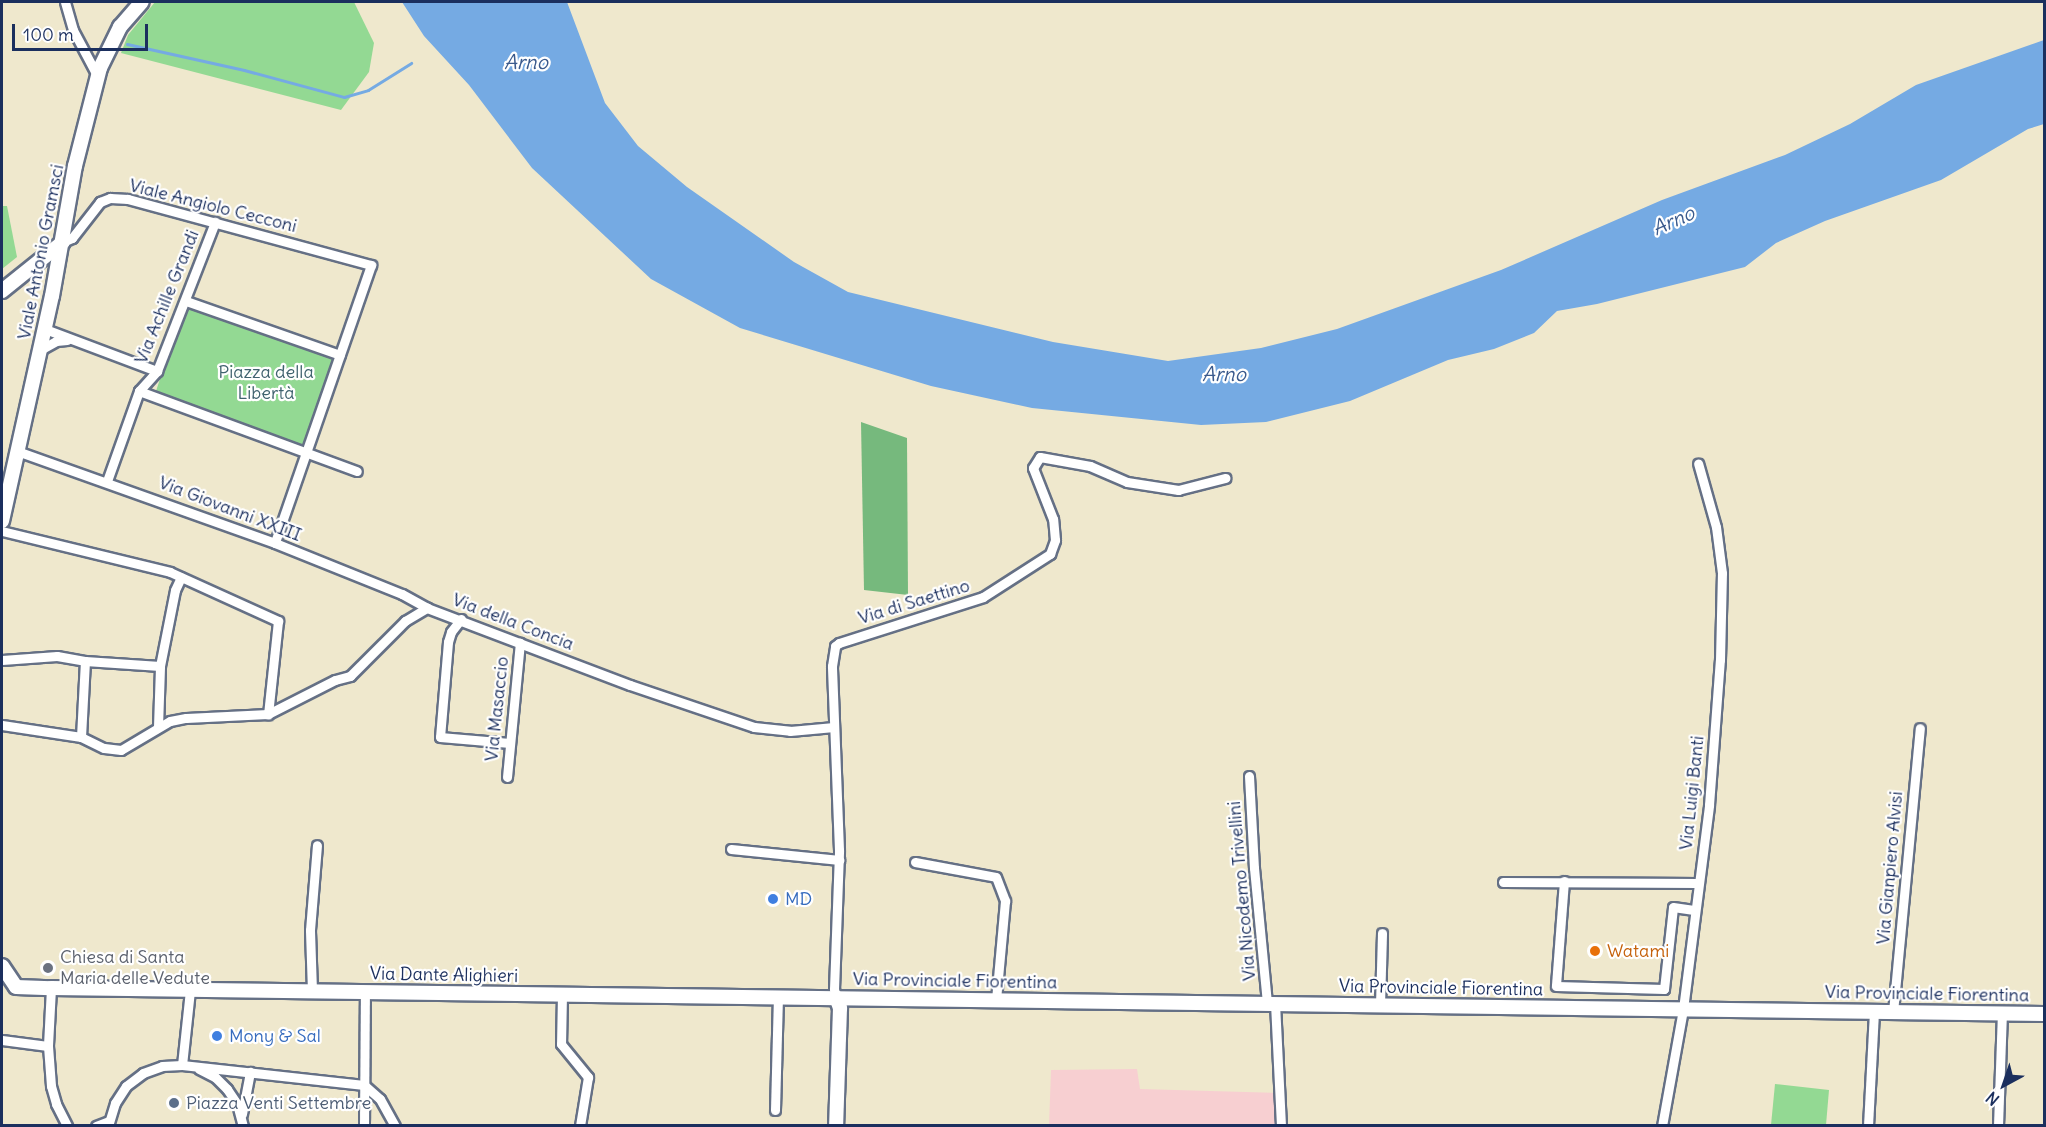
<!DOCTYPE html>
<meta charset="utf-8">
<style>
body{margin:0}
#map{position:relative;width:2046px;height:1127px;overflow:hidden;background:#efe8cd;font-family:Delius,sans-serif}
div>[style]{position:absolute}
.built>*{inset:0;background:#f7cfd1}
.green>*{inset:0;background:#93d993}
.forest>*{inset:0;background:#76b97d}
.water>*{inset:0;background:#75aae3}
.stream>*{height:3px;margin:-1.5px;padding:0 1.5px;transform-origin:1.5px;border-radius:1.5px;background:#75aae3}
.roads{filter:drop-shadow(2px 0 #657085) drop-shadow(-2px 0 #657085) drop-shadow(0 2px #657085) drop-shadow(0 -2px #657085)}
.street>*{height:9px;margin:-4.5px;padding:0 4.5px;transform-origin:4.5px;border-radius:4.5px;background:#fff}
.secondary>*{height:14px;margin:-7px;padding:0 7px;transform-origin:7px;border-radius:7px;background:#fff}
.dots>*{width:16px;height:16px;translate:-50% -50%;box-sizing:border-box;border:3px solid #fff;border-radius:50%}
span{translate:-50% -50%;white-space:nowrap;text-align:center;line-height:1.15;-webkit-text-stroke:4.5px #fff;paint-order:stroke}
.street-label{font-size:18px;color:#1b2f5e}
.park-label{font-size:18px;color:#3f626e}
.shop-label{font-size:18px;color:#366cbe}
.left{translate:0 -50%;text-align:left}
.food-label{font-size:18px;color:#c56008}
.worship-label{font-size:18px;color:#5b616d}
.service-label{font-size:18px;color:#4e5e75}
.water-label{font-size:20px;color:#3a5a8d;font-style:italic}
.frame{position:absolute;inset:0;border:3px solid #1b2f5e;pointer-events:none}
.north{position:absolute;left:1974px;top:1055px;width:60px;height:60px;-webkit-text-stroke:4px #fff;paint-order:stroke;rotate:220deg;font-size:16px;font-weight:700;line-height:24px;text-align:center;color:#1b2f5e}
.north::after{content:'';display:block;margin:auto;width:21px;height:27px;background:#1b2f5e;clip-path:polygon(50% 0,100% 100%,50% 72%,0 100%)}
.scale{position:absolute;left:12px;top:24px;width:136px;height:27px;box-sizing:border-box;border:3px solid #1b2f5e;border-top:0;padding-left:8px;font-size:18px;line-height:21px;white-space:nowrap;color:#1b2f5e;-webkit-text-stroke:4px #fff;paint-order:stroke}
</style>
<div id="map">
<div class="built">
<i style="clip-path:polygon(1137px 1069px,1140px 1089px,1279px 1093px,1281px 1125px,1049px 1126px,1051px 1070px)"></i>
</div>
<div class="green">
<i style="clip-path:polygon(155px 2px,354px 2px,374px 43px,369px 72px,341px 110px,121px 53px,128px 35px)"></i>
<i style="clip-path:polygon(2px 206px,7px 206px,17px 257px,2px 269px)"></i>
<i style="clip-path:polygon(186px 301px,340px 355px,306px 452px,154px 397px)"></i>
<i style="clip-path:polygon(1775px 1084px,1829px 1090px,1826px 1125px,1771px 1125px)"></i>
</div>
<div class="forest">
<i style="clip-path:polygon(861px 422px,907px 438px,908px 595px,864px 590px)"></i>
</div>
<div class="water">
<i style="clip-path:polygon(402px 2px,567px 2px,605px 103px,638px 146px,687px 187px,794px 262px,848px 292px,1053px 342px,1168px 361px,1261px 348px,1337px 329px,1501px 270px,1662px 200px,1785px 155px,1850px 124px,1916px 85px,2044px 40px,2044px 124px,2028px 129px,1941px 180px,1825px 221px,1776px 243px,1745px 267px,1597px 304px,1557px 311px,1534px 333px,1494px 349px,1448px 360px,1350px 401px,1266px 422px,1201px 425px,1032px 408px,931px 386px,740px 328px,651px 279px,532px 168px,469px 85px,424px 36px)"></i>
</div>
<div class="stream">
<i style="left:127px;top:44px;width:120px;rotate:12.5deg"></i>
<i style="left:244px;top:70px;width:104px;rotate:15.1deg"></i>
<i style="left:344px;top:97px;width:25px;rotate:-16deg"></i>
<i style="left:368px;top:90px;width:51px;rotate:-32.1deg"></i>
</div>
<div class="roads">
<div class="street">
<i style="left:65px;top:2px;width:29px;rotate:74deg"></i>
<i style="left:73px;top:30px;width:53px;rotate:62deg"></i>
<i style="left:63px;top:242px;width:10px;rotate:-24deg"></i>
<i style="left:72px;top:238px;width:46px;rotate:-52.1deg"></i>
<i style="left:100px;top:202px;width:11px;rotate:-22deg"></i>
<i style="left:110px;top:198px;width:18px;rotate:3deg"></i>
<i style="left:128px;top:199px;width:252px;rotate:15.2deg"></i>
<i style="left:371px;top:265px;width:294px;rotate:109.1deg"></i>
<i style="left:186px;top:301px;width:163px;rotate:19.3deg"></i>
<i style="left:45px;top:329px;width:120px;rotate:20.6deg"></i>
<i style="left:40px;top:350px;width:18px;rotate:-29deg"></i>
<i style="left:56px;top:341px;width:11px;rotate:-5deg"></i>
<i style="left:139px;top:391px;width:232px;rotate:20.2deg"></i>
<i style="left:17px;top:451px;width:274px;rotate:19.6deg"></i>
<i style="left:275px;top:543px;width:137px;rotate:21.9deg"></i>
<i style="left:402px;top:594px;width:29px;rotate:29deg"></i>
<i style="left:427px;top:608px;width:217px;rotate:20.8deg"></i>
<i style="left:630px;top:685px;width:131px;rotate:18.7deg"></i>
<i style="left:754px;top:727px;width:36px;rotate:6deg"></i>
<i style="left:790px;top:731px;width:44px;rotate:-5.2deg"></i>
<i style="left:107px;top:481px;width:96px;rotate:-70.4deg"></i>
<i style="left:139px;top:391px;width:27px;rotate:-48deg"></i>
<i style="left:157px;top:371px;width:160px;rotate:-68.7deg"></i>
<i style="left:2px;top:531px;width:173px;rotate:13.7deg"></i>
<i style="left:170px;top:572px;width:119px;rotate:24.4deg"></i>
<i style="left:278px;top:621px;width:94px;rotate:96.1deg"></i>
<i style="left:461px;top:619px;width:16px;rotate:128deg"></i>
<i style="left:451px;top:632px;width:10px;rotate:107deg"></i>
<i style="left:448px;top:642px;width:95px;rotate:94.8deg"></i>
<i style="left:440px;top:737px;width:70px;rotate:4.9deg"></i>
<i style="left:2px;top:660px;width:55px;rotate:-4.2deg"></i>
<i style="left:57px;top:656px;width:28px;rotate:10deg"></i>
<i style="left:85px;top:661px;width:75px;rotate:3.8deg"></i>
<i style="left:2px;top:725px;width:80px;rotate:8.6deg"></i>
<i style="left:81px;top:737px;width:25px;rotate:26deg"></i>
<i style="left:104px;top:748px;width:17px;rotate:7deg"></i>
<i style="left:121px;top:750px;width:57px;rotate:-30.6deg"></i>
<i style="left:170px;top:721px;width:16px;rotate:-11deg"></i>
<i style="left:186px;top:718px;width:82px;rotate:-2.8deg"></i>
<i style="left:268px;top:714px;width:75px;rotate:-26.9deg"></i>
<i style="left:335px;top:680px;width:16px;rotate:-15deg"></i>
<i style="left:350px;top:676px;width:78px;rotate:-45deg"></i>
<i style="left:405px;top:621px;width:26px;rotate:-31deg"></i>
<i style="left:158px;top:727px;width:61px;rotate:-88.1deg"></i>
<i style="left:160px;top:666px;width:77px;rotate:-78.8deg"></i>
<i style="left:175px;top:590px;width:14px;rotate:-65deg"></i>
<i style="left:81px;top:737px;width:76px;rotate:-87deg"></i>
<i style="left:1249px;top:776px;width:92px;rotate:86.9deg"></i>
<i style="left:1254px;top:868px;width:136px;rotate:84.5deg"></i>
<i style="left:507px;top:777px;width:135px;rotate:-84.5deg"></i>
<i style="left:731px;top:849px;width:109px;rotate:5.8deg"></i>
<i style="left:915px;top:862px;width:82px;rotate:10.5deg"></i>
<i style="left:996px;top:877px;width:26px;rotate:69deg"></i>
<i style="left:1005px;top:901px;width:98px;rotate:95.2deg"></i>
<i style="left:1564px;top:881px;width:105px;rotate:94.4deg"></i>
<i style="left:1556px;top:986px;width:108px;rotate:1.6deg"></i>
<i style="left:1664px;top:989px;width:82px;rotate:-83.7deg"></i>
<i style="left:1673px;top:907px;width:21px;rotate:8deg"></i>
<i style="left:1503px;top:882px;width:195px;rotate:0.3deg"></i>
<i style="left:51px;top:988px;width:58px;rotate:93deg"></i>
<i style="left:48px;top:1046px;width:40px;rotate:85.7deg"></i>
<i style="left:51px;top:1086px;width:19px;rotate:74deg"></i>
<i style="left:56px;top:1104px;width:25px;rotate:63deg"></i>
<i style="left:312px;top:991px;width:61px;rotate:-91.9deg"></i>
<i style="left:310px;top:930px;width:85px;rotate:-85.3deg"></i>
<i style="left:562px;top:994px;width:50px;rotate:91.1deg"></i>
<i style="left:561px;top:1044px;width:43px;rotate:50.7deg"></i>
<i style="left:588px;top:1077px;width:50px;rotate:99.3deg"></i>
<i style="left:836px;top:997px;width:8px;rotate:-104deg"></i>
<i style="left:834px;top:989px;width:139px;rotate:-87.9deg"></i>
<i style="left:839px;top:850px;width:184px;rotate:-92.2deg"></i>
<i style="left:832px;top:666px;width:20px;rotate:-81deg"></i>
<i style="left:835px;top:646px;width:5px;rotate:-37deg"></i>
<i style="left:839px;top:643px;width:151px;rotate:-17.7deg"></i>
<i style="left:983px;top:597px;width:80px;rotate:-32.7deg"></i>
<i style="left:1050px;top:554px;width:15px;rotate:-70deg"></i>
<i style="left:1055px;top:540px;width:21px;rotate:-95deg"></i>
<i style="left:1053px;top:519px;width:55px;rotate:-111.4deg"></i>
<i style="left:1033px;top:468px;width:13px;rotate:-58deg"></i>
<i style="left:1040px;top:457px;width:51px;rotate:10.2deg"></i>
<i style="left:1090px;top:466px;width:40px;rotate:23.4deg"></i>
<i style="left:1127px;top:482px;width:52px;rotate:8.9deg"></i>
<i style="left:1178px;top:490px;width:49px;rotate:-14.3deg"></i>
<i style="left:1275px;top:1003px;width:123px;rotate:87.2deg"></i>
<i style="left:1380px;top:1005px;width:72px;rotate:-88.4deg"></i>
<i style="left:1893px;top:1012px;width:285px;rotate:-84.6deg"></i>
<i style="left:2px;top:1040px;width:46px;rotate:7.4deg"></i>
<i style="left:182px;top:1065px;width:75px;rotate:-83.9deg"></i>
<i style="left:199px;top:1069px;width:18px;rotate:27deg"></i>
<i style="left:215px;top:1077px;width:17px;rotate:45deg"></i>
<i style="left:227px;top:1089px;width:18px;rotate:56deg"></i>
<i style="left:237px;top:1104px;width:23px;rotate:75deg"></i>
<i style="left:364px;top:1085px;width:21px;rotate:41deg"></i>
<i style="left:380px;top:1099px;width:31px;rotate:61deg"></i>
<i style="left:775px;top:1110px;width:113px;rotate:-88.5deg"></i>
<i style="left:242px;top:1114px;width:43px;rotate:-79.2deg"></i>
<i style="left:96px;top:1126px;width:14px;rotate:-21deg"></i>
<i style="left:108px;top:1126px;width:24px;rotate:-73deg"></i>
<i style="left:115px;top:1103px;width:20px;rotate:-57deg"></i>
<i style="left:126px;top:1086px;width:21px;rotate:-37deg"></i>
<i style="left:143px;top:1073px;width:20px;rotate:-20deg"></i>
<i style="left:162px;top:1066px;width:20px;rotate:-3deg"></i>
<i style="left:182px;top:1065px;width:183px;rotate:6.3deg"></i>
<i style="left:364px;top:1126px;width:135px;rotate:-89.6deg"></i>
<i style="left:1662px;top:1126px;width:119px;rotate:-79.8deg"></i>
<i style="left:1683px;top:1009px;width:206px;rotate:-82.7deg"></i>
<i style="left:1709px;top:805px;width:145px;rotate:-85.7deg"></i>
<i style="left:1720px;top:660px;width:87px;rotate:-88.7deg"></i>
<i style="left:1722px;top:573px;width:46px;rotate:-97.4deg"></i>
<i style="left:1716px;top:527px;width:66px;rotate:-105.7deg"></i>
<i style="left:1868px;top:1126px;width:115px;rotate:-87deg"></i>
<i style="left:1998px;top:1126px;width:112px;rotate:-88deg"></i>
</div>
<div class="secondary">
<i style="left:2px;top:291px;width:78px;rotate:-38.8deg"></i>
<i style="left:2px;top:521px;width:230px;rotate:-77.5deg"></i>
<i style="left:52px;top:296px;width:132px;rotate:-80deg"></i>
<i style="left:75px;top:166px;width:101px;rotate:-75.7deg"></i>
<i style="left:100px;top:68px;width:46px;rotate:-64deg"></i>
<i style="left:120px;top:27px;width:33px;rotate:-49deg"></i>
<i style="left:2px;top:966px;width:25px;rotate:56deg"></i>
<i style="left:16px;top:987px;width:35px;rotate:2deg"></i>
<i style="left:51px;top:988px;width:1993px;rotate:0.75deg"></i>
<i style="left:836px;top:997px;width:12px;rotate:70deg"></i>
<i style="left:840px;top:1008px;width:118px;rotate:91.9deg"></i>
</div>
</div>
<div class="dots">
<i style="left:773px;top:899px;background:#3f7fe0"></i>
<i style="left:1595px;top:951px;background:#e8710a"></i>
<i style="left:48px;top:968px;background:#6b7280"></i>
<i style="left:217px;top:1036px;background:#3f7fe0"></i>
<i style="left:174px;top:1103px;background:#5c6f8a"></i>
</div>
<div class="street-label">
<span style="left:213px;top:206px;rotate:14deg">Viale Angiolo Cecconi</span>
<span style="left:41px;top:252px;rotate:-79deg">Viale Antonio Gramsci</span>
<span style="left:167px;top:297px;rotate:-68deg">Via Achille Grandi</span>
<span style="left:230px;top:509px;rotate:21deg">Via Giovanni XXIII</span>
<span style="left:914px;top:602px;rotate:-17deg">Via di Saettino</span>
<span style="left:513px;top:622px;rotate:21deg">Via della Concia</span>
<span style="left:497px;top:709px;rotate:-84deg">Via Masaccio</span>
<span style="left:1692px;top:793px;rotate:-84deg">Via Luigi Banti</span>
<span style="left:1890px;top:868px;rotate:-85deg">Via Gianpiero Alvisi</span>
<span style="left:1242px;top:891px;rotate:-95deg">Via Nicodemo Trivellini</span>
<span style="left:444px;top:975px;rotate:1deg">Via Dante Alighieri</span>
<span style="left:955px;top:981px;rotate:1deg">Via Provinciale Fiorentina</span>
<span style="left:1441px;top:988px;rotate:1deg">Via Provinciale Fiorentina</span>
<span style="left:1927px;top:994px;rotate:1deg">Via Provinciale Fiorentina</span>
</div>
<div class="park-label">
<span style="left:266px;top:383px">Piazza della<br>Libertà</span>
</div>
<div class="shop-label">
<span class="left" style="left:785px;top:899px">MD</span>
<span class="left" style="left:229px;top:1036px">Mony &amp; Sal</span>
</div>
<div class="food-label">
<span class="left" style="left:1607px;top:951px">Watami</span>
</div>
<div class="worship-label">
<span class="left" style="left:60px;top:968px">Chiesa di Santa<br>Maria delle Vedute</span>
</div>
<div class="service-label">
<span class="left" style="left:186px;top:1103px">Piazza Venti Settembre</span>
</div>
<div class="water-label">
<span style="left:526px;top:61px">Arno</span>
<span style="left:1673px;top:220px;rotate:-24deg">Arno</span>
<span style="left:1224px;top:373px">Arno</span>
</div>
<div class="frame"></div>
<div class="north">N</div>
<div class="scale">100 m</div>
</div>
